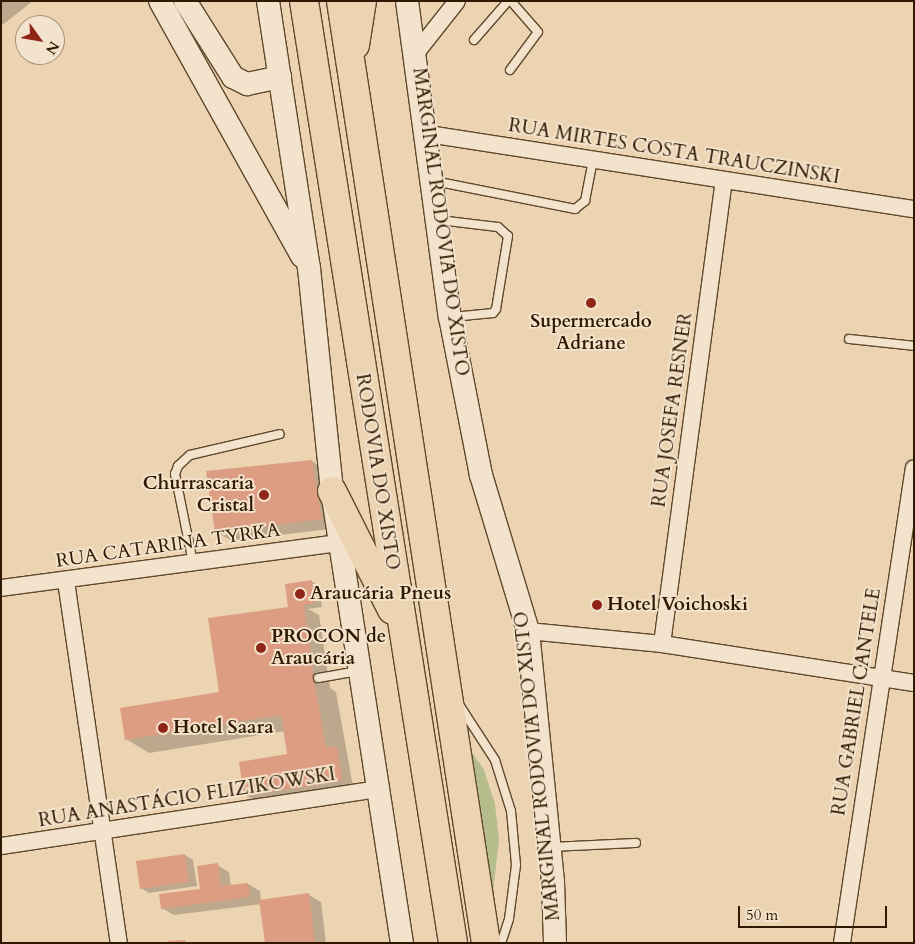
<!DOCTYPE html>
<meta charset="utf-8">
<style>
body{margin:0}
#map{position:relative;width:915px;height:944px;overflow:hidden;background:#ecd3b1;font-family:Cardo,serif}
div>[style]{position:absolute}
.green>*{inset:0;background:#b6bd8d}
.shadow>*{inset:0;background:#0003}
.building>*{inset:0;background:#dd9d82}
.roads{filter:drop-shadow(1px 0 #5f482c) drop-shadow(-1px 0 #5f482c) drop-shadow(0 1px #5f482c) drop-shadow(0 -1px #5f482c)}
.lane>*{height:8px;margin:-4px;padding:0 4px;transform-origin:4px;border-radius:4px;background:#f3e2cc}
.street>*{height:16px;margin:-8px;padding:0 8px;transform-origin:8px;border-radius:8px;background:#f3e2cc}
.secondary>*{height:22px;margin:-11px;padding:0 11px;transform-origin:11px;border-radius:11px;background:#f3e2cc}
.highway>*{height:28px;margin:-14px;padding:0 14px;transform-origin:14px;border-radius:14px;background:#ecd3b1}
.dots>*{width:14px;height:14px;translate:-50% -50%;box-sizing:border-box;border:2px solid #f3e2cc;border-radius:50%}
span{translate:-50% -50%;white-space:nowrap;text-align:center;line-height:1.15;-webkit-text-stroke:4px #f3e2cc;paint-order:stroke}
.street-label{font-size:19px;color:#301900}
.poi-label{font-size:19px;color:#301900;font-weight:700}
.right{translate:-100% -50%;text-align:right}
.left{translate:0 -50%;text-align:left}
.frame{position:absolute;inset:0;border:2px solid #301900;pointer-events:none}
.north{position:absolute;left:15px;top:15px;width:50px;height:50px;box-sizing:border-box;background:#f3e2cc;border:1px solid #a5927a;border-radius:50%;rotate:122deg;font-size:14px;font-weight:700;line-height:20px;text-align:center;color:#301900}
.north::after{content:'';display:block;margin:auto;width:18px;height:22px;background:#8f2418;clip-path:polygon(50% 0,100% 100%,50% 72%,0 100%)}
.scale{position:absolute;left:738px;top:906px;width:149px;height:22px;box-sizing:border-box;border:2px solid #301900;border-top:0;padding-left:6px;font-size:15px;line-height:18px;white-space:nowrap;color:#301900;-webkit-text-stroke:4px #f3e2cc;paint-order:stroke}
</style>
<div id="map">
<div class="green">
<i style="clip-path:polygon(463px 739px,484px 770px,495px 804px,499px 840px,491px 910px)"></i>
</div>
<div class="shadow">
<i style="clip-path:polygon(1px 1px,33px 1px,1px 26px)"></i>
<i style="clip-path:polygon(312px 461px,328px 471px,337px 528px,232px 541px,216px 532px)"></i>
<i style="clip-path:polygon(311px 581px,319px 586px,322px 607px,308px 609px,319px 615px,330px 688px,336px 692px,353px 787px,257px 802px,245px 795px,288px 755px,285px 731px,149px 753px,126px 739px,223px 693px)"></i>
<i style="clip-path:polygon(185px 855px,193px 860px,197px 886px,149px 893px,141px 888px,138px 862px)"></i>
<i style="clip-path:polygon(217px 865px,229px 872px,231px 886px,248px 884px,260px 891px,261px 901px,309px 895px,321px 902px,326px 943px,266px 943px,261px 904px,174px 915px,162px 908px,202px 890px)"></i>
</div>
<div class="building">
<i style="clip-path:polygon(312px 460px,322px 519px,215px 533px,206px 471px)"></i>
<i style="clip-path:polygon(312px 580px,315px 603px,304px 605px,314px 678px,326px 748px,337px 746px,342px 781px,244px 796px,239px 762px,287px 754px,281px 715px,125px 740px,120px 708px,219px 692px,208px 618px,288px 607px,285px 584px)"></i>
<i style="clip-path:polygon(185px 854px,189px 882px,140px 889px,136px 861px)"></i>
<i style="clip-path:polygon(218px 863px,221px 886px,248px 883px,250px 897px,161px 909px,159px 894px,200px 889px,197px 866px)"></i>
<i style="clip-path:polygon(309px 893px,315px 943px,265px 943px,259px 900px)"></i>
<i style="clip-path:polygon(185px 940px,186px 943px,168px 943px,167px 941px)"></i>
</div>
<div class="roads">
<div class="lane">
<i style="left:474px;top:40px;width:52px;rotate:-48.9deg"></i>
<i style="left:510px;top:70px;width:47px;rotate:-53.6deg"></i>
<i style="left:538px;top:32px;width:41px;rotate:-131.1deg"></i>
<i style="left:434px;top:181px;width:144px;rotate:11.2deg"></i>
<i style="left:575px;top:209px;width:13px;rotate:-39deg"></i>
<i style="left:585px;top:201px;width:42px;rotate:-79deg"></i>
<i style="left:439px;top:220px;width:59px;rotate:6.8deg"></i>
<i style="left:498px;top:227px;width:13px;rotate:42deg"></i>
<i style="left:508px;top:236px;width:74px;rotate:99.3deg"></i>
<i style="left:496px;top:309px;width:5px;rotate:127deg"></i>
<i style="left:493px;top:313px;width:41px;rotate:174.4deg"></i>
<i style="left:849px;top:339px;width:65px;rotate:6.1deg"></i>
<i style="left:193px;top:563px;width:91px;rotate:-101.4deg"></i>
<i style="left:175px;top:474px;width:9px;rotate:-69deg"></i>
<i style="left:178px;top:466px;width:16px;rotate:-43deg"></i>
<i style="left:190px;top:455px;width:92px;rotate:-13.1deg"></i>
<i style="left:318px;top:678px;width:41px;rotate:-9.9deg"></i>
<i style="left:458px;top:703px;width:68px;rotate:57deg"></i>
<i style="left:495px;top:760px;width:53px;rotate:72.6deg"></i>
<i style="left:511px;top:811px;width:54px;rotate:84.7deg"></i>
<i style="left:516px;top:865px;width:54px;rotate:97.4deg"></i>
<i style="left:509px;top:919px;width:25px;rotate:108deg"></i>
<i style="left:550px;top:847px;width:86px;rotate:-2.7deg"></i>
</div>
<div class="street">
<i style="left:416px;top:53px;width:66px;rotate:-51.7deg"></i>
<i style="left:428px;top:134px;width:492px;rotate:8.8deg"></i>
<i style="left:66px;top:581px;width:366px;rotate:81.7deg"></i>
<i style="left:1px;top:588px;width:342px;rotate:-7.6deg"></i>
<i style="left:528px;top:631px;width:135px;rotate:5.5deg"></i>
<i style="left:662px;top:644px;width:255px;rotate:8.8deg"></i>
<i style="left:662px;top:644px;width:468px;rotate:-82.4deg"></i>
<i style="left:1px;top:846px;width:381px;rotate:-8.6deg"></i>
<i style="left:842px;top:943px;width:480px;rotate:-81.4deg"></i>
</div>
<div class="secondary">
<i style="left:160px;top:1px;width:292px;rotate:60.9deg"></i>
<i style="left:185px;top:1px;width:90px;rotate:57.7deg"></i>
<i style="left:233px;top:77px;width:16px;rotate:27deg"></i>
<i style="left:247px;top:84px;width:34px;rotate:-12deg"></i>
<i style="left:268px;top:1px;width:270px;rotate:81.3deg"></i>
<i style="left:309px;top:268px;width:224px;rotate:84.1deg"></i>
<i style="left:332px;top:491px;width:457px;rotate:81.2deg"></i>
<i style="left:407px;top:1px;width:319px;rotate:82.3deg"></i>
<i style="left:450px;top:317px;width:161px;rotate:78.9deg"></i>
<i style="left:481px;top:475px;width:163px;rotate:73.2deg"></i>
<i style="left:528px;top:631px;width:252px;rotate:84.3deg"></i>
<i style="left:553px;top:882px;width:61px;rotate:88.1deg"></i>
</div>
<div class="highway">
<i style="left:304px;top:1px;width:954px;rotate:81.01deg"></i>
<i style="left:341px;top:1px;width:953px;rotate:81.25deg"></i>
<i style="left:355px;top:45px;width:45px;rotate:-81deg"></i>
<i style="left:332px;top:491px;width:133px;rotate:63.2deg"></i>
</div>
</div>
<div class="dots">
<i style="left:591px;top:303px;background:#8f2418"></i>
<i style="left:264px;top:495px;background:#8f2418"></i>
<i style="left:300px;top:594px;background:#8f2418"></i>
<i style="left:597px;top:605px;background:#8f2418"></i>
<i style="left:261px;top:648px;background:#8f2418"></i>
<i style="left:163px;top:728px;background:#8f2418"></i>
</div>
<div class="street-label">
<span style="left:674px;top:152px;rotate:9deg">RUA MIRTES COSTA TRAUCZINSKI</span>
<span style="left:440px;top:222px;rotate:82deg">MARGINAL RODOVIA DO XISTO</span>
<span style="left:673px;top:410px;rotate:-82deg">RUA JOSEFA RESNER</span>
<span style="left:377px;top:472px;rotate:81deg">RODOVIA DO XISTO</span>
<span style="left:168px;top:546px;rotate:-8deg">RUA CATARINA TYRKA</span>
<span style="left:857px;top:702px;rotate:-81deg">RUA GABRIEL CANTELE</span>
<span style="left:538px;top:766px;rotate:-96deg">MARGINAL RODOVIA DO XISTO</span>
<span style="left:187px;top:798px;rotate:-9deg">RUA ANASTÁCIO FLIZIKOWSKI</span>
</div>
<div class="poi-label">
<span style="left:591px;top:333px">Supermercado<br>Adriane</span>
<span class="right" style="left:254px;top:495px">Churrascaria<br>Cristal</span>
<span class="left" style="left:310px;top:594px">Araucária Pneus</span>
<span class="left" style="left:607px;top:605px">Hotel Voichoski</span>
<span class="left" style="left:271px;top:648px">PROCON de<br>Araucária</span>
<span class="left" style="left:173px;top:728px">Hotel Saara</span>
</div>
<div class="frame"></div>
<div class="north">N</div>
<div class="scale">50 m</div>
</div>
